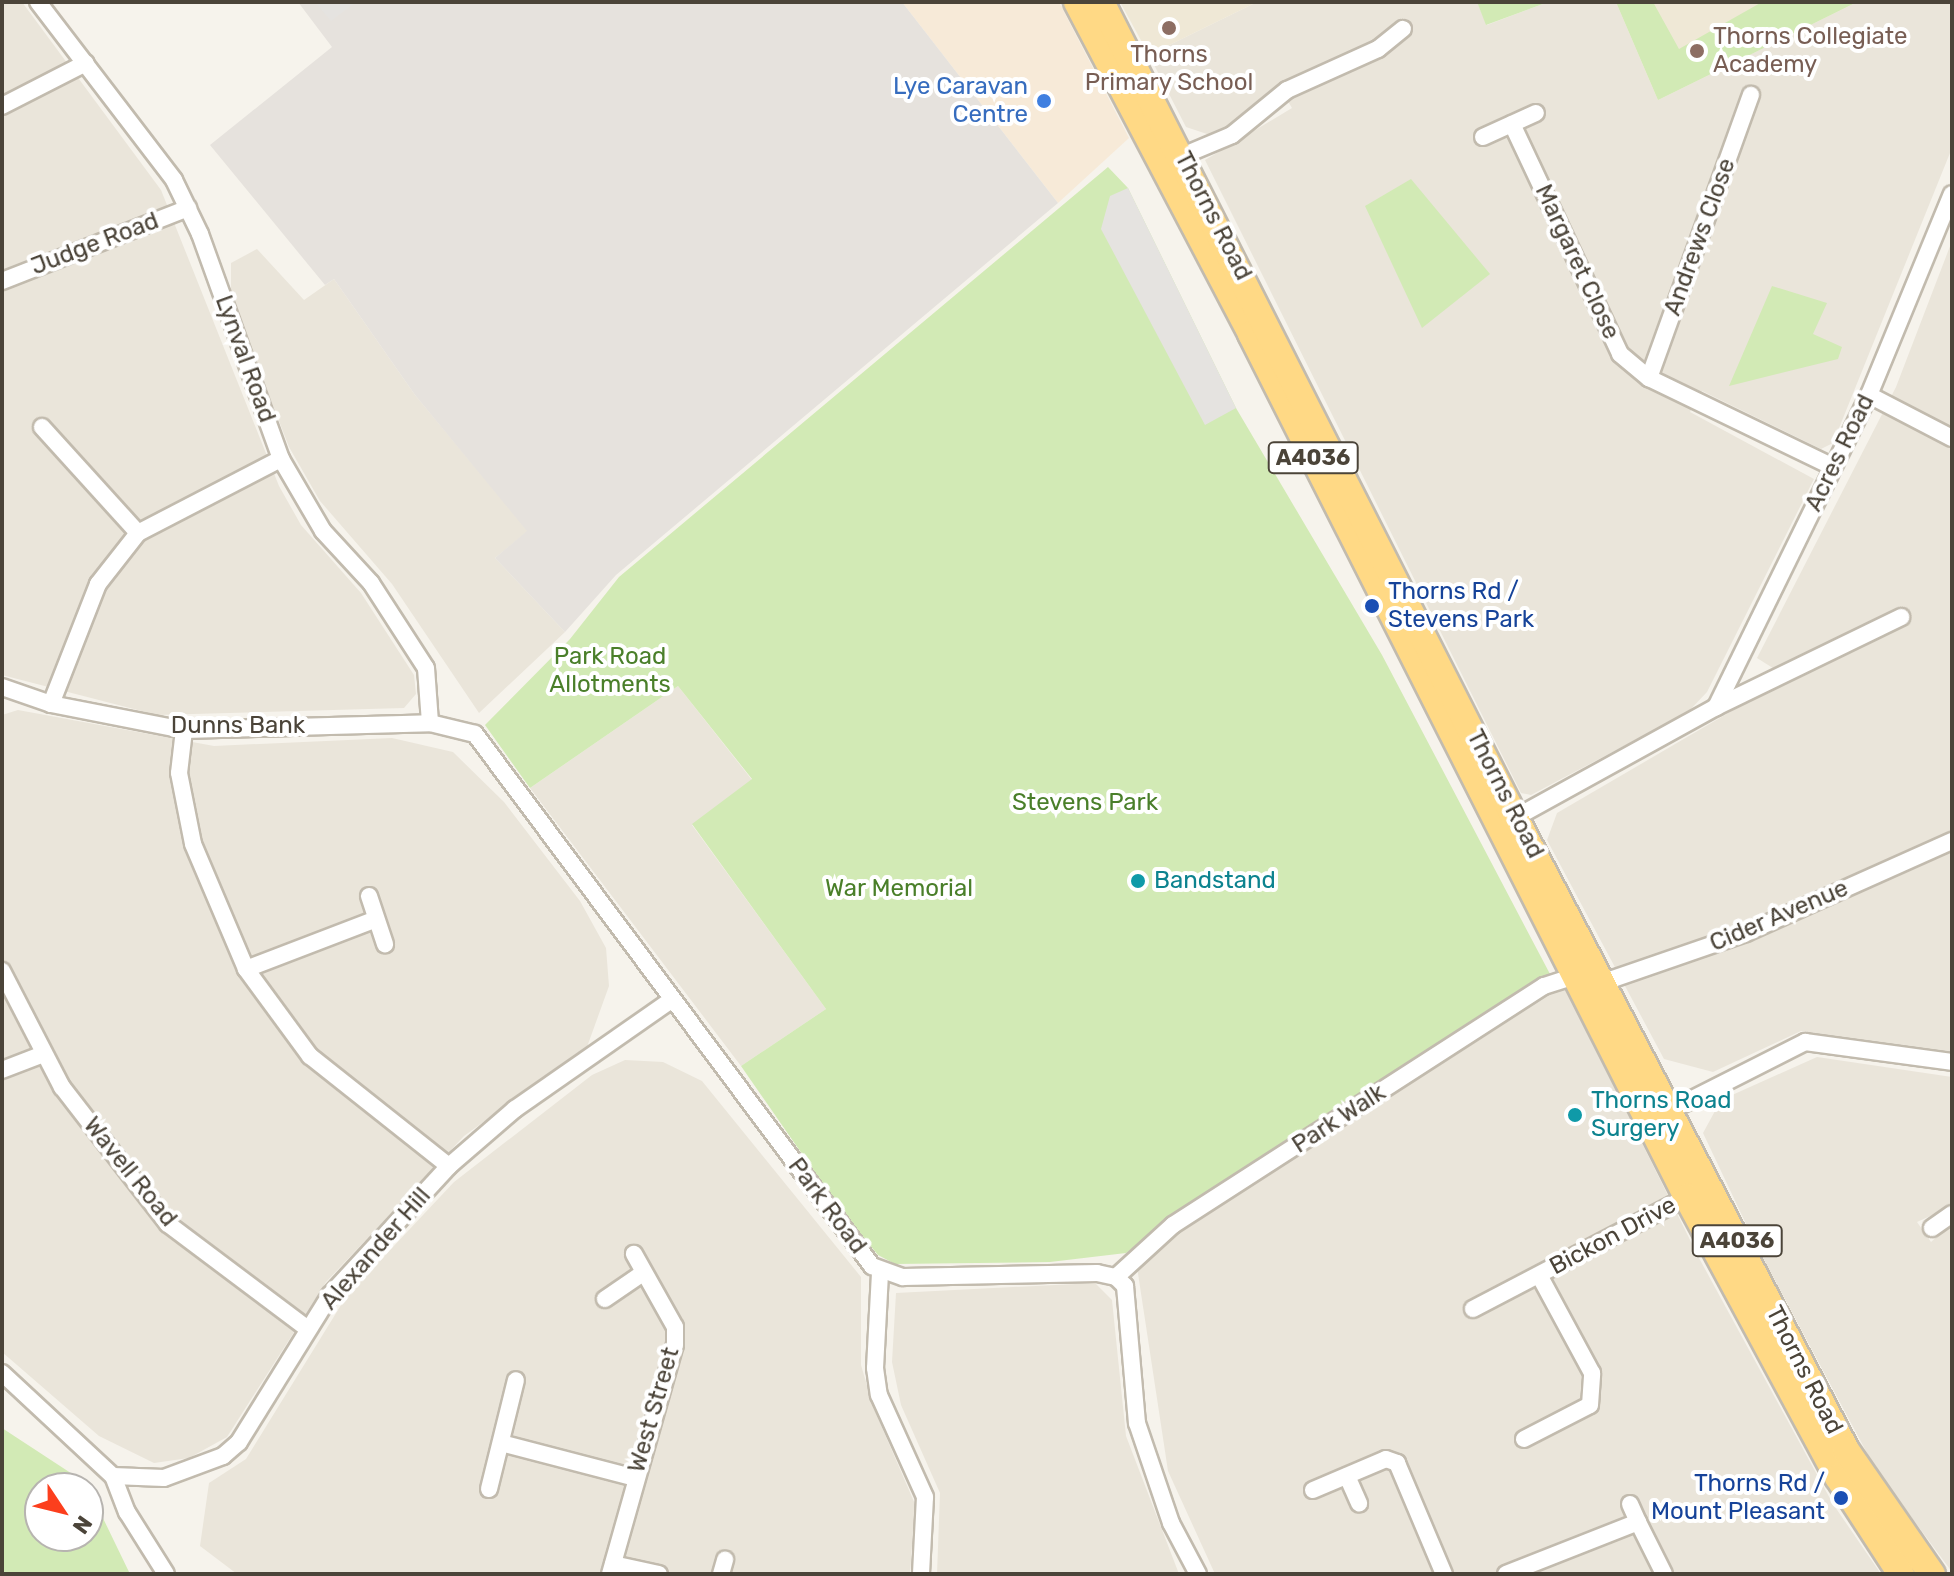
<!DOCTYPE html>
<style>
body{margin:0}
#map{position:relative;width:1954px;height:1576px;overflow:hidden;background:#f6f3ec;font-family:Rubik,sans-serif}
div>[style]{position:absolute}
.residential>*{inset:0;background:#eae5da}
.commercial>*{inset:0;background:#f7ead8}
.industrial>*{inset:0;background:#e6e2dd}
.education>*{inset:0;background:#efe8d6}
.green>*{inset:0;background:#d2eab5}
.parking>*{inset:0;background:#e5e3e0}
.roads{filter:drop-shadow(2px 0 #c2bbae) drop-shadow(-2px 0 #c2bbae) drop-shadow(0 2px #c2bbae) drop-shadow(0 -2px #c2bbae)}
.minor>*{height:16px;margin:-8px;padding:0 8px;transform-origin:8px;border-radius:8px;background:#fff}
.trunk>*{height:26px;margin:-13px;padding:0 13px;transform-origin:13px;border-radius:13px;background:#ffd985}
.dots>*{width:22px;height:22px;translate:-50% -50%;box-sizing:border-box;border:4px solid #fff;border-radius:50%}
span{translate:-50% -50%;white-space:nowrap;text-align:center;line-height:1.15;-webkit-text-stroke:8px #fff;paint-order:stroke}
.shield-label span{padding:2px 6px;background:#fff;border:2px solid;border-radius:6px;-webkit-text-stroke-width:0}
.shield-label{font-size:22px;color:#4b4439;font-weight:700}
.education-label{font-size:24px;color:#785e54}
.left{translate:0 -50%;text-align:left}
.shop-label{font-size:24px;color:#366cbe}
.right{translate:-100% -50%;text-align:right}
.street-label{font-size:24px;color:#4b4439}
.transit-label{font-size:24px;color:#164399}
.park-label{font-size:24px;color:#4a7f2a}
.culture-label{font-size:24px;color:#0d838f}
.frame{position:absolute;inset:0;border:4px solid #4b4439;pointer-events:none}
.north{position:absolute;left:24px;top:1472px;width:80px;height:80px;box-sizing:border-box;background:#fff;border:2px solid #b7b4b0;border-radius:50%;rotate:125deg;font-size:22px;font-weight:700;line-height:32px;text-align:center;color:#4b4439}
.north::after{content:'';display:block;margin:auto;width:28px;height:36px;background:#fc3f1d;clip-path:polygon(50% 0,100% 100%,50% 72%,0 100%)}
</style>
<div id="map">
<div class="residential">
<i style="clip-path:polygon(2px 2px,22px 2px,161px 190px,279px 486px,301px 525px,361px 593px,414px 675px,416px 694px,404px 708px,157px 715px,2px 675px)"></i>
<i style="clip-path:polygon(1257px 2px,1477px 2px,1487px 25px,1548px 2px,1616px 2px,1658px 100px,1857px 2px,1952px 2px,1952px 148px,1833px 443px,1821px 449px,1702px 391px,1690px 412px,1814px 479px,1707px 692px,1688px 712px,1531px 795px,1521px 793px,1205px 160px,1292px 108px,1280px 88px,1243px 119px,1210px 135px,1186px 127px,1149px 55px)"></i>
<i style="clip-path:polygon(1952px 241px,1952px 1054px,1801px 1031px,1713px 1072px,1664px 1059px,1547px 840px,1557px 813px,1742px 705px,1908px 619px,1901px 607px,1776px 670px,1757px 658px,1896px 387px)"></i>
<i style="clip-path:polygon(257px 249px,304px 300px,334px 279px,415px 395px,528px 531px,495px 558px,565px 632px,479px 713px,392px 584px,320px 501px,289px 447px,231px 296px,231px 263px)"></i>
<i style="clip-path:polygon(678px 686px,752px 780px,692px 825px,826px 1009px,741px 1066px,530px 788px)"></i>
<i style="clip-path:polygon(18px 710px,214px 746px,392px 738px,453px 752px,504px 802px,580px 901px,606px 948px,609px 986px,587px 1047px,464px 1136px,326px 1282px,227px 1437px,189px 1458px,154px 1463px,99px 1436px,2px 1352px,2px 715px)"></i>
<i style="clip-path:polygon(1564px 986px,1699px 1258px,1833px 1504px,1881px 1574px,1215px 1574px,1168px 1471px,1137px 1267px,1175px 1234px)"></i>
<i style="clip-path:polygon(1817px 1057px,1952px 1077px,1952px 1206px,1917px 1222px,1931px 1242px,1952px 1223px,1952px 1572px,1875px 1468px,1756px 1245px,1703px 1133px,1721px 1100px)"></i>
<i style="clip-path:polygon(625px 1060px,663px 1062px,702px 1081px,861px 1277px,861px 1365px,874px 1409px,915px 1504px,910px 1574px,237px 1574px,200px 1546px,209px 1483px,246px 1459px,346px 1297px,454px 1182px,592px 1075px)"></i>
<i style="clip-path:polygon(1095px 1283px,1112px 1300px,1126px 1436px,1179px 1574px,937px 1574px,940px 1493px,901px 1405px,892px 1362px,896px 1293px)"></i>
</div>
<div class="commercial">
<i style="clip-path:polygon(902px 2px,1059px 2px,1129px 138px,1058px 203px)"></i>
</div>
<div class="industrial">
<i style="clip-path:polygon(298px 2px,902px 2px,1058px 203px,616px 575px,565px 632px,495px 558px,527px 531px,415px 395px,334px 279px,325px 285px,210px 145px,332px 47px)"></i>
</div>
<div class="education">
<i style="clip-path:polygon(1120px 2px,1257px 2px,1149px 55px)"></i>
<i style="clip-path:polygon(1616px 2px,1857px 2px,1658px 100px)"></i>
</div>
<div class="green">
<i style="clip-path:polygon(1477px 2px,1548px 2px,1486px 25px)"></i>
<i style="clip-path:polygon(1616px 2px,1653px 2px,1679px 49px,1762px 2px,1857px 2px,1658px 100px)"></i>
<i style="clip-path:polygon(1108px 167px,1128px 188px,1236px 408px,1382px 655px,1550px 974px,1174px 1217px,1126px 1253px,1050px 1262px,895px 1264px,878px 1255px,843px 1213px,741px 1066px,826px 1009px,692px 824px,752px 779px,678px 686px,530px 788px,485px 725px,570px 639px,619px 577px)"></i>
<i style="clip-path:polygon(1411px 179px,1490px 274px,1422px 328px,1365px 206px)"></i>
<i style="clip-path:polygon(1772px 286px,1827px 303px,1813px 334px,1842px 347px,1838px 359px,1729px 386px)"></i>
<i style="clip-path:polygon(evenodd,2px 1428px,86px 1483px,130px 1574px,2px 1574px,2px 1428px,40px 1488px,88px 1488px,88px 1536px,40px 1536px,40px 1488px)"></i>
</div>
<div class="parking">
<i style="clip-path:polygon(315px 2px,356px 2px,331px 21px)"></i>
<i style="clip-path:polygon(1128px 188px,1236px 408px,1205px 425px,1101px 229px,1110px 196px)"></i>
</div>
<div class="roads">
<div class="minor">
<i style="left:38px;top:2px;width:224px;rotate:52.6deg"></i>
<i style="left:174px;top:180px;width:60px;rotate:64.3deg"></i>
<i style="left:200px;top:234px;width:239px;rotate:70.2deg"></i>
<i style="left:281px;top:459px;width:83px;rotate:59.7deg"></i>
<i style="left:323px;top:531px;width:71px;rotate:47.3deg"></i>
<i style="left:371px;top:583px;width:101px;rotate:57.1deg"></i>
<i style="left:426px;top:668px;width:55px;rotate:85.8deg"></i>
<i style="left:2px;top:106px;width:94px;rotate:-27.1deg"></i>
<i style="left:1512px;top:124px;width:254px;rotate:64.8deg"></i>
<i style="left:1620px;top:354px;width:38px;rotate:40deg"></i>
<i style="left:1649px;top:378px;width:204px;rotate:25.8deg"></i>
<i style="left:1483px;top:137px;width:58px;rotate:-24.4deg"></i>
<i style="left:1182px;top:156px;width:54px;rotate:-22.8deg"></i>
<i style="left:1232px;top:135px;width:71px;rotate:-39.3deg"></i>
<i style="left:1287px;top:90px;width:100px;rotate:-24.3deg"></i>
<i style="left:1378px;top:49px;width:32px;rotate:-39deg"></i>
<i style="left:2px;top:281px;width:200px;rotate:-21.4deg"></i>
<i style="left:1649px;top:378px;width:301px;rotate:-70.2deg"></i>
<i style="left:1869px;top:395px;width:93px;rotate:27.4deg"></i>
<i style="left:42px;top:427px;width:143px;rotate:47.8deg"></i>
<i style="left:2px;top:687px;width:52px;rotate:19.1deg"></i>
<i style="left:51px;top:704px;width:136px;rotate:11.1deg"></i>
<i style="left:184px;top:730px;width:246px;rotate:-1.6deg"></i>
<i style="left:430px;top:723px;width:46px;rotate:13.7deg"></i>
<i style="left:475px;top:734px;width:664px;rotate:53.27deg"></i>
<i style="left:872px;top:1266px;width:33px;rotate:20deg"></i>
<i style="left:903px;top:1277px;width:194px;rotate:-1.2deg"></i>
<i style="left:1097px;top:1273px;width:19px;rotate:12deg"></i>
<i style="left:1116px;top:1277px;width:13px;rotate:45deg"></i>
<i style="left:1125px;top:1286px;width:138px;rotate:85deg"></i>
<i style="left:1137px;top:1423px;width:106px;rotate:71.2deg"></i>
<i style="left:1171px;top:1523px;width:58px;rotate:62.1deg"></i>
<i style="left:51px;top:704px;width:129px;rotate:-68.6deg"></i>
<i style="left:98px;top:584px;width:65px;rotate:-51.9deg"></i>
<i style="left:138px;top:533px;width:161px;rotate:-27.4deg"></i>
<i style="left:1716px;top:707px;width:347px;rotate:-63.9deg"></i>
<i style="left:1869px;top:395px;width:217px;rotate:-67.6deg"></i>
<i style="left:184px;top:730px;width:43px;rotate:96.6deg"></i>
<i style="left:179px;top:773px;width:72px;rotate:78.8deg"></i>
<i style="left:193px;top:844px;width:136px;rotate:67deg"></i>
<i style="left:246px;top:969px;width:108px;rotate:53.7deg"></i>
<i style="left:310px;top:1056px;width:177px;rotate:38.4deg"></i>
<i style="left:1515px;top:818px;width:230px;rotate:-28.9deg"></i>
<i style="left:1716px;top:707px;width:206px;rotate:-25.9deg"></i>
<i style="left:369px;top:896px;width:51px;rotate:71.6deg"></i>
<i style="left:246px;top:969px;width:139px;rotate:-21deg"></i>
<i style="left:2px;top:971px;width:131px;rotate:62.7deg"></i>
<i style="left:62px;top:1087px;width:173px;rotate:52.3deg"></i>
<i style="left:168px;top:1224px;width:175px;rotate:36.9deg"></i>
<i style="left:1604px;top:982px;width:150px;rotate:-19deg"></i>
<i style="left:1746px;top:933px;width:226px;rotate:-24.1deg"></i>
<i style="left:2px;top:1070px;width:42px;rotate:-21deg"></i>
<i style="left:1669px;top:1111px;width:153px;rotate:-26.9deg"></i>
<i style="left:1805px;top:1042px;width:148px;rotate:7.7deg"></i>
<i style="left:1932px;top:1228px;width:24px;rotate:-35deg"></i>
<i style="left:880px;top:1273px;width:95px;rotate:93deg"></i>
<i style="left:875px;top:1368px;width:27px;rotate:82deg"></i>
<i style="left:879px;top:1395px;width:112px;rotate:65.7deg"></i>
<i style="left:925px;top:1497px;width:77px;rotate:93deg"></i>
<i style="left:1116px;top:1277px;width:77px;rotate:-42.4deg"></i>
<i style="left:1173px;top:1225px;width:441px;rotate:-32.8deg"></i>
<i style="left:1544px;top:986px;width:29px;rotate:-18deg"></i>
<i style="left:605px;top:1299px;width:46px;rotate:-34.4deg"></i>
<i style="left:1473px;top:1309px;width:242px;rotate:-27.6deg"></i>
<i style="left:2px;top:1373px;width:151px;rotate:42.9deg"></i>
<i style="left:113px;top:1476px;width:39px;rotate:69deg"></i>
<i style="left:127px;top:1512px;width:73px;rotate:57.8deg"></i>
<i style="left:1524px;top:1439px;width:74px;rotate:-27.3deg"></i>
<i style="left:1590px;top:1405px;width:32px;rotate:-86deg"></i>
<i style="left:1592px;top:1373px;width:111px;rotate:-118.4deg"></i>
<i style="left:501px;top:1443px;width:138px;rotate:14.6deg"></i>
<i style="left:113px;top:1476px;width:51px;rotate:2.2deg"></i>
<i style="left:164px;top:1478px;width:63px;rotate:-20.4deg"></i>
<i style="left:223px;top:1456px;width:21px;rotate:-41deg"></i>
<i style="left:239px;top:1442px;width:173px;rotate:-58.2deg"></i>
<i style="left:330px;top:1295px;width:176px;rotate:-47.3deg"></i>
<i style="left:449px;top:1166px;width:87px;rotate:-40.8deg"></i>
<i style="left:515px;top:1109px;width:190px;rotate:-34.9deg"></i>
<i style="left:1347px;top:1476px;width:30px;rotate:66deg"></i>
<i style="left:489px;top:1489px;width:112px;rotate:-76.1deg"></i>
<i style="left:1313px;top:1490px;width:79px;rotate:-23deg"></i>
<i style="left:1386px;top:1459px;width:12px;rotate:20deg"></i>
<i style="left:1397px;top:1463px;width:121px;rotate:67.1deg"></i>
<i style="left:1630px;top:1504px;width:20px;rotate:66deg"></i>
<i style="left:613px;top:1564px;width:47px;rotate:12.3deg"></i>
<i style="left:610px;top:1574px;width:238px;rotate:-74.2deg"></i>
<i style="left:675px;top:1345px;width:18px;rotate:-90deg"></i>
<i style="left:675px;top:1327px;width:84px;rotate:-119.3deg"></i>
<i style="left:721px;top:1574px;width:15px;rotate:-74deg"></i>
<i style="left:1506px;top:1574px;width:142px;rotate:-21.5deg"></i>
<i style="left:1638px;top:1522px;width:58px;rotate:63.4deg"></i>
</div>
<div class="trunk">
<i style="left:1077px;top:2px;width:375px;rotate:62.3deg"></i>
<i style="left:1251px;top:334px;width:967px;rotate:63.2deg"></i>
<i style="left:1687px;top:1197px;width:318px;rotate:61.7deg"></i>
<i style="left:1838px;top:1477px;width:116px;rotate:57deg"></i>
<i style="left:1101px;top:2px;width:915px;rotate:63.1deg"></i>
<i style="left:1515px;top:818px;width:713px;rotate:62.36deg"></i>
<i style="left:1846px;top:1450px;width:151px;rotate:55.3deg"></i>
</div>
</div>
<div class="dots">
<i style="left:1169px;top:28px;background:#8d6e63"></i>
<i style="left:1697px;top:51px;background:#8d6e63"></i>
<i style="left:1044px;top:101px;background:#3f7fe0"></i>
<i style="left:1372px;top:606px;background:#1a4fb4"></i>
<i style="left:1138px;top:881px;background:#0f9aa8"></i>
<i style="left:1575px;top:1115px;background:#0f9aa8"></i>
<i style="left:1841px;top:1498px;background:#1a4fb4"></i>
</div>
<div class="shield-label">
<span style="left:1313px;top:458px">A4036</span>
<span style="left:1737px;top:1241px">A4036</span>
</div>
<div class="education-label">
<span class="left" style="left:1713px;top:51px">Thorns Collegiate<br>Academy</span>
<span style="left:1169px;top:69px">Thorns<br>Primary School</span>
</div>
<div class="shop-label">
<span class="right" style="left:1028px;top:101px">Lye Caravan<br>Centre</span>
</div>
<div class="street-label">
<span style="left:1213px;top:216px;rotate:63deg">Thorns Road</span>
<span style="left:1700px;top:237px;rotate:-70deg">Andrews Close</span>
<span style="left:95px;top:244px;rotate:-21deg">Judge Road</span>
<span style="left:1577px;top:262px;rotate:65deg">Margaret Close</span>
<span style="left:245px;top:359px;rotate:70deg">Lynval Road</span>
<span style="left:1840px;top:453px;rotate:-64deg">Acres Road</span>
<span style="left:238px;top:726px">Dunns Bank</span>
<span style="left:1505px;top:794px;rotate:63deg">Thorns Road</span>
<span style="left:1779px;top:916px;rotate:-23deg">Cider Avenue</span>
<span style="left:1339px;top:1119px;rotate:-33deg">Park Walk</span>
<span style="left:130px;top:1172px;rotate:51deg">Wavell Road</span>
<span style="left:827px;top:1206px;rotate:53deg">Park Road</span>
<span style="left:1613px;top:1236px;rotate:-28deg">Bickon Drive</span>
<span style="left:376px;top:1249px;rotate:-49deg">Alexander Hill</span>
<span style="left:1804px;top:1370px;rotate:63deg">Thorns Road</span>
<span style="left:654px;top:1410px;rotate:-74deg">West Street</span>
</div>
<div class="transit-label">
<span class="left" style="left:1388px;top:606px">Thorns Rd /<br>Stevens Park</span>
<span class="right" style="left:1825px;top:1498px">Thorns Rd /<br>Mount Pleasant</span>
</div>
<div class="park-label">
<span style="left:610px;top:671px">Park Road<br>Allotments</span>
<span style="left:1085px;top:803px">Stevens Park</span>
<span style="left:899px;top:889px">War Memorial</span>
</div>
<div class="culture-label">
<span class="left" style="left:1154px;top:881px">Bandstand</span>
<span class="left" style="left:1591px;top:1115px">Thorns Road<br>Surgery</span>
</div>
<div class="frame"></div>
<div class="north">N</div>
</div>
